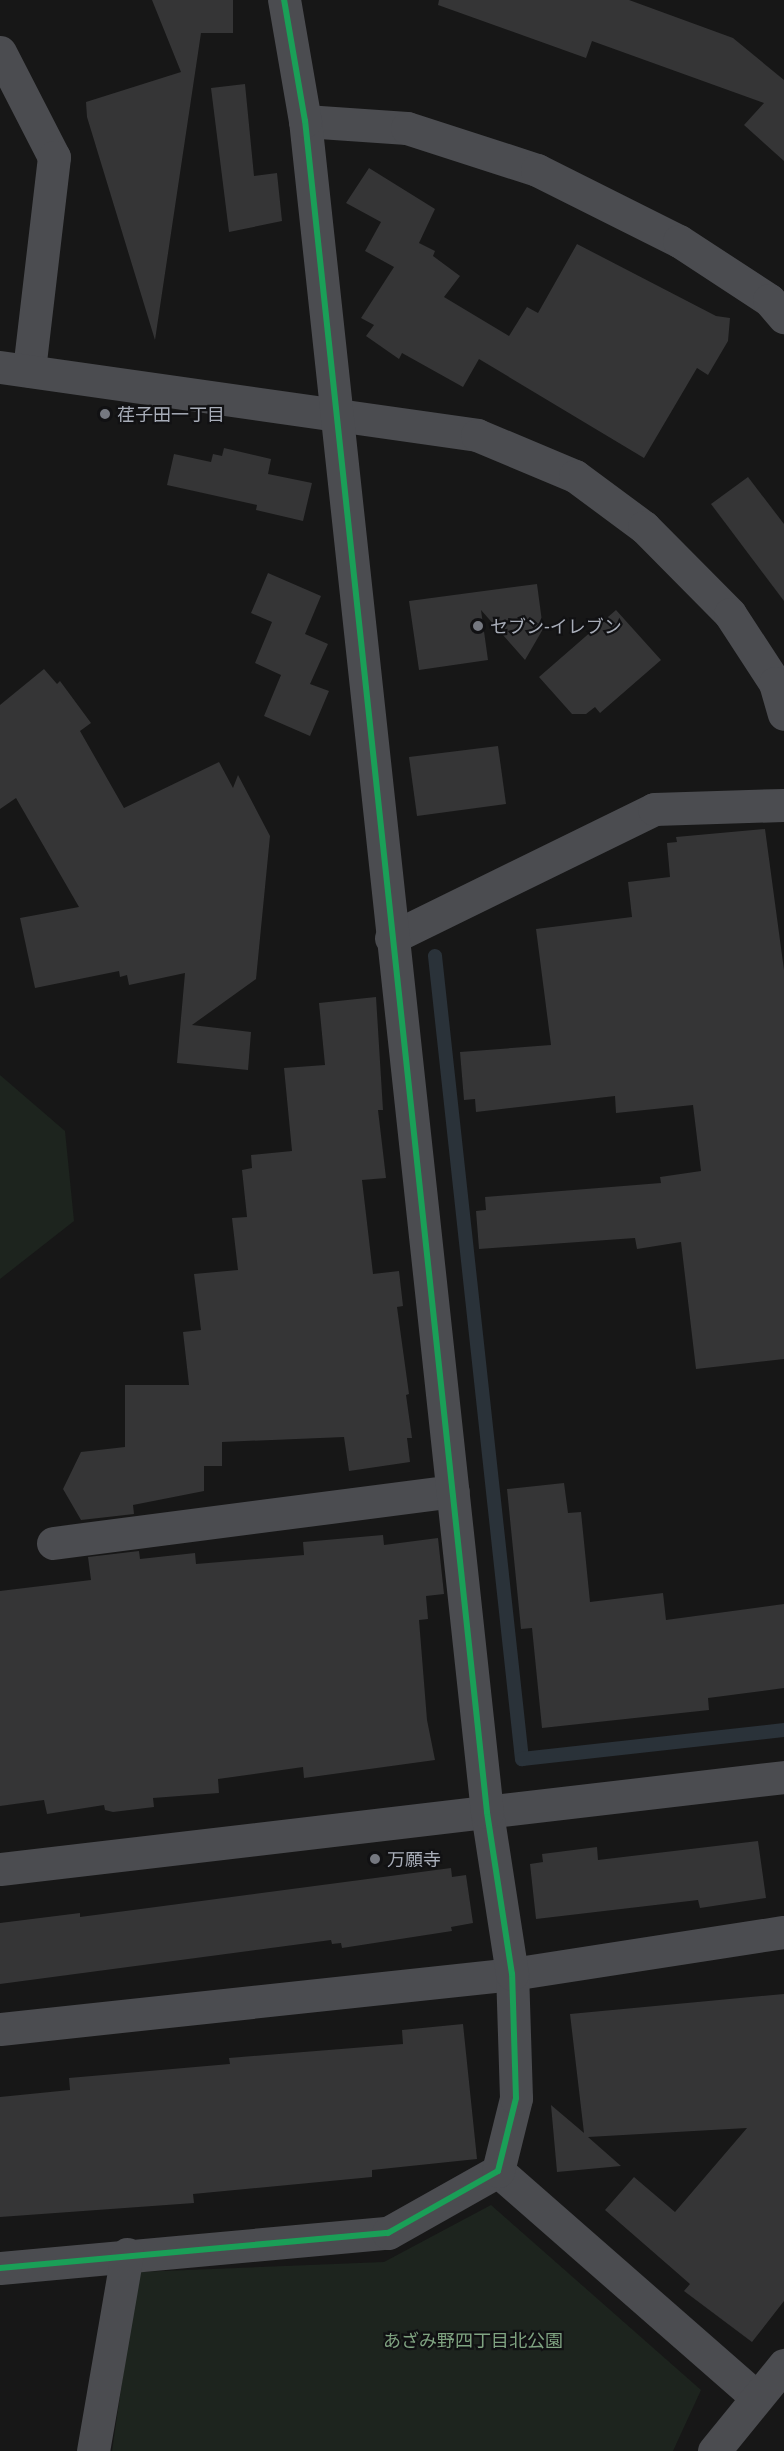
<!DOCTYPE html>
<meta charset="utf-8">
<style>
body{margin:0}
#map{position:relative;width:784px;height:2451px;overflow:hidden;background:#171717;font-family:"Noto Sans","Noto Sans JP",sans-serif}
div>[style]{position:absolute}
.green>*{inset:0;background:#1d241e}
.stream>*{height:14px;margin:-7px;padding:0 7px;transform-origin:7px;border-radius:7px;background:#2a3239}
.building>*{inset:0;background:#353536}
.minor>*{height:33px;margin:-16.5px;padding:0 16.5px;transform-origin:16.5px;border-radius:16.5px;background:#4b4c50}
.cycleway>*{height:6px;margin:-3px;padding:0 3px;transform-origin:3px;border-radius:3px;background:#1a9f57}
.dots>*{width:16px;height:16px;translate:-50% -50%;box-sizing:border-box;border:3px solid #111113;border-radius:50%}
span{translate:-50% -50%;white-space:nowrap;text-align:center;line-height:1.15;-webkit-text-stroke:4.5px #111113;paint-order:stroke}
.poi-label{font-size:18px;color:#a8adb8}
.left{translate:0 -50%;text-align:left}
.park-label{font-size:18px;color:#7fa381}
</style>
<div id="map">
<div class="green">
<i style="clip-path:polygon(0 1075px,65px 1131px,74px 1221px,0 1279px)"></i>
<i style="clip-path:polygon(491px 2205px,701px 2390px,673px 2451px,112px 2451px,138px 2272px,384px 2262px)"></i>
</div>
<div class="stream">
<i style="left:435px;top:956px;width:808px;rotate:83.82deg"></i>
<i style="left:522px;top:1759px;width:264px;rotate:-6.3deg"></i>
</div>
<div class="building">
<i style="clip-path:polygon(152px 0,233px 0,233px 33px,201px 33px,155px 340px,87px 117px,86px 102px,181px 72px)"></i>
<i style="clip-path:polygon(439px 0,629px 0,733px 38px,784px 80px,784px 161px,744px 125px,764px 103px,592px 41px,586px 58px,438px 5px)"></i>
<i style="clip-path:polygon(245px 84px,254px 176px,277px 173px,282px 221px,229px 232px,211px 88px)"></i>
<i style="clip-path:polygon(369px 168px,435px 209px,419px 243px,435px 251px,433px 256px,460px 276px,444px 297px,509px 336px,527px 307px,538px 313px,577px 244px,716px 316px,730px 318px,728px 341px,708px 375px,697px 368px,644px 458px,479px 359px,463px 387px,402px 353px,399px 359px,366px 336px,374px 325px,361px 318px,394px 267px,365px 251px,381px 222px,346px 203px)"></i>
<i style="clip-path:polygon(224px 448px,271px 459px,268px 474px,312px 483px,303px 521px,256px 510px,257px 505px,167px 485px,174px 454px,211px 462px,213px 454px,222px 456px)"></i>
<i style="clip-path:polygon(748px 477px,784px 524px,784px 601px,711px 504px)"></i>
<i style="clip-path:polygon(268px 573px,321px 596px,305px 634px,328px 644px,310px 684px,329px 691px,310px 736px,264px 716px,281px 675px,255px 663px,272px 622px,251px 613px)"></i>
<i style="clip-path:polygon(537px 584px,543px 629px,525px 660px,481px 610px,488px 660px,419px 670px,409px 601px)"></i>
<i style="clip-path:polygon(616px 610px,661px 660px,600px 713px,595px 707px,586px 714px,572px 714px,539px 677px)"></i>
<i style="clip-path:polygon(44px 669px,57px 684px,60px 681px,91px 723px,80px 731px,124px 808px,219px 762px,233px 788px,238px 775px,270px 836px,256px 979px,192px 1025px,251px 1032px,248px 1070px,177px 1063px,185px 973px,129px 985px,127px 975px,120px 977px,119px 971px,35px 988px,20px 918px,79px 907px,16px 798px,0 809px,0 705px)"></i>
<i style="clip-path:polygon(498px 746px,506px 804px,417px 816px,409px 757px)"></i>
<i style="clip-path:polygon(765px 829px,784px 970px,784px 1359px,696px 1369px,681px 1242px,637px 1249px,635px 1238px,479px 1249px,476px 1211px,486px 1210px,485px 1197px,661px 1183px,660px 1177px,701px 1171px,693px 1105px,616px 1113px,615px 1096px,476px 1112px,475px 1099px,464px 1100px,460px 1052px,551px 1045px,536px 929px,632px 917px,628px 882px,670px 877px,667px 843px,677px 842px,676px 837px)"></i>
<i style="clip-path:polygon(376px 997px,383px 1110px,378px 1110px,386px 1178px,362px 1180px,373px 1274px,399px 1271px,403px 1306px,397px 1307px,409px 1394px,406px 1395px,412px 1438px,407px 1438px,410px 1462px,349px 1471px,344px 1437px,222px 1442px,222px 1466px,204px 1466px,204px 1491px,133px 1505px,134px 1514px,81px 1520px,63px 1489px,81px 1452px,125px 1447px,125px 1385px,189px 1385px,183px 1332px,201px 1330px,194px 1274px,238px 1270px,232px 1218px,247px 1217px,242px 1170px,252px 1168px,251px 1155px,292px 1151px,284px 1068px,325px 1065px,319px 1003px)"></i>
<i style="clip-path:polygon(564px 1483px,568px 1513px,581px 1512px,590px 1602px,663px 1593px,666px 1620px,784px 1604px,784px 1688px,708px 1698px,709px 1710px,542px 1728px,532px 1628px,521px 1629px,507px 1489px)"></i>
<i style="clip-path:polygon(383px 1535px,384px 1545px,438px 1538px,444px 1594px,426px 1596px,428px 1619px,419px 1620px,427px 1720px,435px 1760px,304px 1778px,303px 1767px,218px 1779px,219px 1793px,153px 1798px,154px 1807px,113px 1812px,105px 1810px,104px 1805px,47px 1814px,44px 1800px,0 1806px,0 1591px,91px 1580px,88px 1557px,139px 1551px,140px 1559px,195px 1553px,196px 1564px,304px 1555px,303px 1542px)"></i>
<i style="clip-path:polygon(758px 1841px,766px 1898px,700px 1908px,698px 1900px,536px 1919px,530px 1864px,543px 1862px,542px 1854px,597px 1847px,598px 1860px)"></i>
<i style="clip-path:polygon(451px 1868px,452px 1877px,466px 1875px,473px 1923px,451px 1927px,452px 1931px,342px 1948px,341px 1943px,332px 1944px,331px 1940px,0 1984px,0 1923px,80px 1913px,80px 1917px)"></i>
<i style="clip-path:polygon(784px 1994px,784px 2301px,752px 2342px,684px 2291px,690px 2284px,605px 2210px,634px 2177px,675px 2212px,747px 2128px,588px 2137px,621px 2166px,557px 2172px,551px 2105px,584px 2133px,570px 2014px)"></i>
<i style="clip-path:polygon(463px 2024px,477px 2159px,372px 2170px,372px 2177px,193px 2194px,194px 2203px,0 2217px,0 2097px,70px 2090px,69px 2078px,230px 2064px,229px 2058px,403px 2044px,402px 2030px)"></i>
</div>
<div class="minor">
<i style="left:0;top:52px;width:118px;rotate:62.8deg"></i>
<i style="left:54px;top:157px;width:215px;rotate:96.7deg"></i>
<i style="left:305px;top:121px;width:102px;rotate:3.9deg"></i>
<i style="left:407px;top:128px;width:137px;rotate:17.9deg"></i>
<i style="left:537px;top:170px;width:159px;rotate:26.6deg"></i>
<i style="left:679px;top:241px;width:108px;rotate:33.2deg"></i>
<i style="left:769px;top:300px;width:23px;rotate:49deg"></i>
<i style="left:0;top:367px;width:482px;rotate:8.1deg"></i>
<i style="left:477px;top:435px;width:106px;rotate:22.7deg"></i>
<i style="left:575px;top:476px;width:86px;rotate:36.5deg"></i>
<i style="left:644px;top:527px;width:122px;rotate:45.3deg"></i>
<i style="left:730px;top:614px;width:82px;rotate:56.9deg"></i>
<i style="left:775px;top:683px;width:32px;rotate:74deg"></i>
<i style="left:391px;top:938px;width:293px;rotate:-26.1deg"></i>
<i style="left:654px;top:809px;width:130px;rotate:-1.8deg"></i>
<i style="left:53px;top:1543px;width:403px;rotate:-7.4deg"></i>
<i style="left:0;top:1869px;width:789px;rotate:-6.69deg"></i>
<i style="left:0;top:2029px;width:515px;rotate:-6.13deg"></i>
<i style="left:512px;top:1974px;width:275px;rotate:-8.8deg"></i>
<i style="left:498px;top:2171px;width:343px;rotate:41.2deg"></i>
<i style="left:0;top:2268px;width:390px;rotate:-5.2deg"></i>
<i style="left:388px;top:2233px;width:126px;rotate:-29.4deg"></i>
<i style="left:498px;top:2171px;width:75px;rotate:-76.1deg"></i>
<i style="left:516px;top:2098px;width:124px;rotate:-91.8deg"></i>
<i style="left:512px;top:1974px;width:164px;rotate:-98.8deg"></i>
<i style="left:487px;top:1812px;width:1701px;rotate:-96.14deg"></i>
<i style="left:305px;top:121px;width:123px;rotate:-99.8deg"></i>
<i style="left:93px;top:2451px;width:200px;rotate:-80.2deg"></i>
<i style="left:714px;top:2451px;width:111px;rotate:-50.9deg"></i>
</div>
<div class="cycleway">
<i style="left:0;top:2268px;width:390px;rotate:-5.2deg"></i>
<i style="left:388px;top:2233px;width:126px;rotate:-29.4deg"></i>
<i style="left:498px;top:2171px;width:75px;rotate:-76.1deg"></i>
<i style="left:516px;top:2098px;width:124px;rotate:-91.8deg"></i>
<i style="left:512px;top:1974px;width:164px;rotate:-98.8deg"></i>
<i style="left:487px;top:1812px;width:1701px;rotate:-96.14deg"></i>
<i style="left:305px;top:121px;width:123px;rotate:-99.8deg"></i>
</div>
<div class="dots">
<i style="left:105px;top:414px;background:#757880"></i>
<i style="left:478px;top:626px;background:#757880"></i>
<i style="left:375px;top:1859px;background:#757880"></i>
</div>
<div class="poi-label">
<span class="left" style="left:117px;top:414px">荏子田一丁目</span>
<span class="left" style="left:490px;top:626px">セブン-イレブン</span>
<span class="left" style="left:387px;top:1859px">万願寺</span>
</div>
<div class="park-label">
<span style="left:473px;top:2340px">あざみ野四丁目北公園</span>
</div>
</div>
